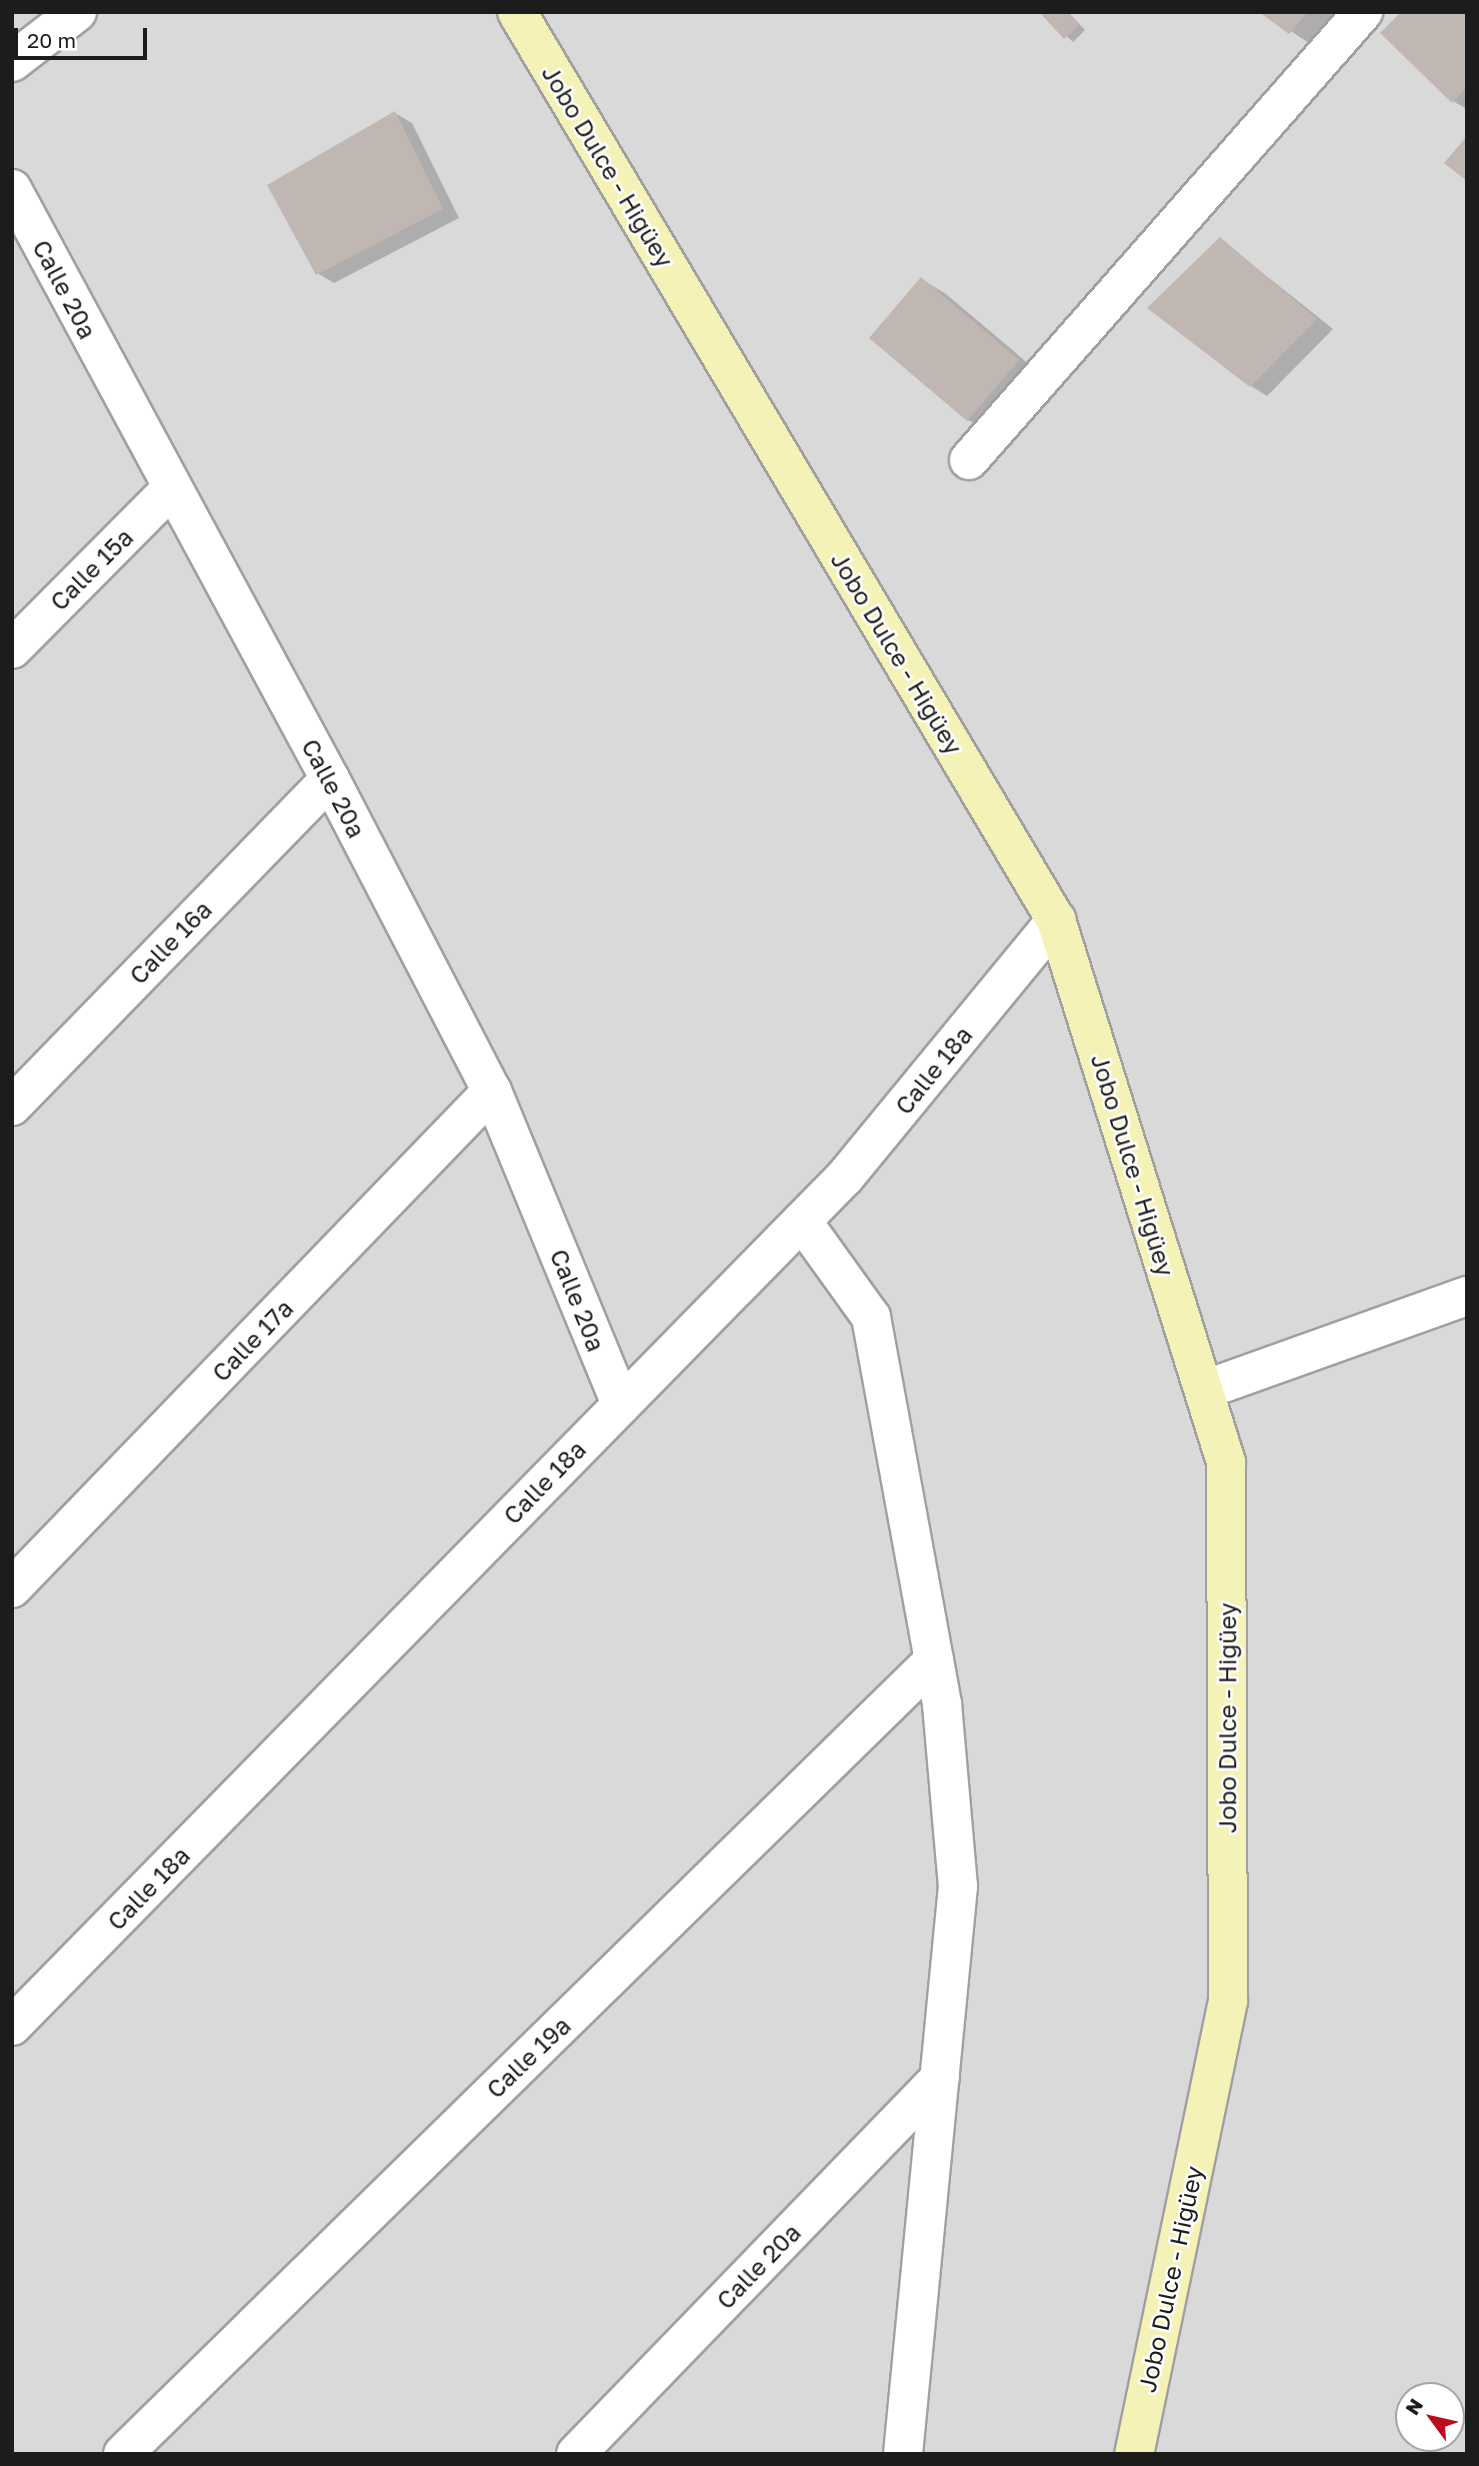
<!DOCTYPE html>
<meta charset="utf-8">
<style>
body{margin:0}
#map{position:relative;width:1479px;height:2466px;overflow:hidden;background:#ede8e2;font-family:"Golos Text",sans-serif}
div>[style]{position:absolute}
.residential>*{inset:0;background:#dad9d9}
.shadow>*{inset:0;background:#0003}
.building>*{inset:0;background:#c1b7b2}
.roads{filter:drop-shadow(2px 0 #a0a0a0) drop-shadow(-2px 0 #a0a0a0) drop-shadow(0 2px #a0a0a0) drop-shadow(0 -2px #a0a0a0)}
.street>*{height:38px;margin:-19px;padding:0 19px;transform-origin:19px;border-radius:19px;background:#fff}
.secondary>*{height:38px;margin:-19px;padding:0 19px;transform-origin:19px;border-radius:19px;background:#f5f2b8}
span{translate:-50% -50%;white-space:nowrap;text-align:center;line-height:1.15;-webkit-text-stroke:5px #fff;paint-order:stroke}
.street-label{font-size:24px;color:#1c1c1c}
.frame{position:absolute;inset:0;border:14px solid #1c1c1c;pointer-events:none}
.north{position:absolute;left:1395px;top:2382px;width:70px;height:70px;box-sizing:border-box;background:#fff;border:2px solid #a4a4a4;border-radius:50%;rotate:303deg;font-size:19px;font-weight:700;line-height:28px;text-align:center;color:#1c1c1c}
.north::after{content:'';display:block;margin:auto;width:24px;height:32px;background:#bd0b1e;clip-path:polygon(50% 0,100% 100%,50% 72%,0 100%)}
.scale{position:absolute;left:14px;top:28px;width:133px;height:32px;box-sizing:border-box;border:4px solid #1c1c1c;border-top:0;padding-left:9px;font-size:21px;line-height:24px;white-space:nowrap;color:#1c1c1c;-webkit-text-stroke:5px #fff;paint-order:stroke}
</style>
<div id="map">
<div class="residential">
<i style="clip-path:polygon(evenodd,12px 12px,1467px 12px,1467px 2454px,12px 2454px,12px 12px,1409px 2396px,1451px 2396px,1451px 2438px,1409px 2438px,1409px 2396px)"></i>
</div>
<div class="shadow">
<i style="clip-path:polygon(1041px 12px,1068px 12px,1085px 30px,1073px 42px)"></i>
<i style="clip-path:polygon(1262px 12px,1345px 12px,1315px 47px)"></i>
<i style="clip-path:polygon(1467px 12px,1467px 109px,1453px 101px)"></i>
<i style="clip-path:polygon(395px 113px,412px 123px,459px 218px,334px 283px,317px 273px)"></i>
<i style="clip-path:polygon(1220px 239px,1333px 329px,1267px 396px,1251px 386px)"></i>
<i style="clip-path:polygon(921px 279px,946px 294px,1043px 376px,993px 434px,968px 420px,872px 337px)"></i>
</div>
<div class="building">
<i style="clip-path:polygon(1039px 12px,1067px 12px,1079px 25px,1064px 39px)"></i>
<i style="clip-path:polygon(1259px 12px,1308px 12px,1289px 34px)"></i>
<i style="clip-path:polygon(1401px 12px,1467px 12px,1467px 87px,1452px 103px,1380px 33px)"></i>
<i style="clip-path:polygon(395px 111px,443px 209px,316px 275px,267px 185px)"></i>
<i style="clip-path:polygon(1467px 136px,1467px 181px,1444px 163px)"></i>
<i style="clip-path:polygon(1220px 237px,1317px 319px,1250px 387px,1147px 308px)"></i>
<i style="clip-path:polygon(921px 277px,1019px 360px,967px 421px,869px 338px)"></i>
</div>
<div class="roads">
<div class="street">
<i style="left:12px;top:62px;width:82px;rotate:-37.6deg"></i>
<i style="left:12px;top:189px;width:670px;rotate:61.68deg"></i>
<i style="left:330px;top:779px;width:352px;rotate:62.6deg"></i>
<i style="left:492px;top:1091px;width:339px;rotate:67.6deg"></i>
<i style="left:969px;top:460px;width:597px;rotate:-48.67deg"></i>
<i style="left:12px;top:649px;width:224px;rotate:-45.2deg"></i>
<i style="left:12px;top:1106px;width:456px;rotate:-45.8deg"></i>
<i style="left:802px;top:1221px;width:118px;rotate:54.3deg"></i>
<i style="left:871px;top:1317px;width:393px;rotate:79.6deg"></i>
<i style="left:942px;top:1704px;width:183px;rotate:85deg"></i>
<i style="left:958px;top:1886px;width:571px;rotate:95.53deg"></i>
<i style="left:1204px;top:1390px;width:279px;rotate:-19.7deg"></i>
<i style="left:12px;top:1588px;width:691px;rotate:-46deg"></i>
<i style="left:12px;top:2026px;width:1189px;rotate:-45.55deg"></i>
<i style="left:845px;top:1177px;width:333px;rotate:-50.6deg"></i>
<i style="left:123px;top:2454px;width:1135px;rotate:-44.39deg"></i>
<i style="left:576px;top:2454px;width:523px;rotate:-45.93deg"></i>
</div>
<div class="secondary">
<i style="left:517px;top:12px;width:1056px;rotate:59.31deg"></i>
<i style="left:1056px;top:920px;width:568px;rotate:72.59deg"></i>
<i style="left:1226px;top:1462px;width:539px;rotate:89.79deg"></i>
<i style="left:1228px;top:2001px;width:463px;rotate:101.7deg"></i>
</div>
</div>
<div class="street-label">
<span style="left:608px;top:166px;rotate:59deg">Jobo Dulce - Higüey</span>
<span style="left:65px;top:289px;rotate:62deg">Calle 20ª</span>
<span style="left:91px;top:569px;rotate:-45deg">Calle 15ª</span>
<span style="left:897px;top:653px;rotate:59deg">Jobo Dulce - Higüey</span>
<span style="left:334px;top:788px;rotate:62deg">Calle 20ª</span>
<span style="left:170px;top:942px;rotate:-46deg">Calle 16ª</span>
<span style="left:933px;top:1070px;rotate:-51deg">Calle 18ª</span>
<span style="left:1133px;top:1165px;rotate:73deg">Jobo Dulce - Higüey</span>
<span style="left:578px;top:1300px;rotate:68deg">Calle 20ª</span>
<span style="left:252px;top:1340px;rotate:-46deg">Calle 17ª</span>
<span style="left:544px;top:1482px;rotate:-46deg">Calle 18ª</span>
<span style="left:1227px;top:1718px;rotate:-90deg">Jobo Dulce - Higüey</span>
<span style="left:148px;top:1888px;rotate:-46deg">Calle 18ª</span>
<span style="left:528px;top:2057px;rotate:-44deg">Calle 19ª</span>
<span style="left:758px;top:2266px;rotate:-46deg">Calle 20ª</span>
<span style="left:1170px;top:2279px;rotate:-78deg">Jobo Dulce - Higüey</span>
</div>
<div class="frame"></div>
<div class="north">N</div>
<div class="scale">20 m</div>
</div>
